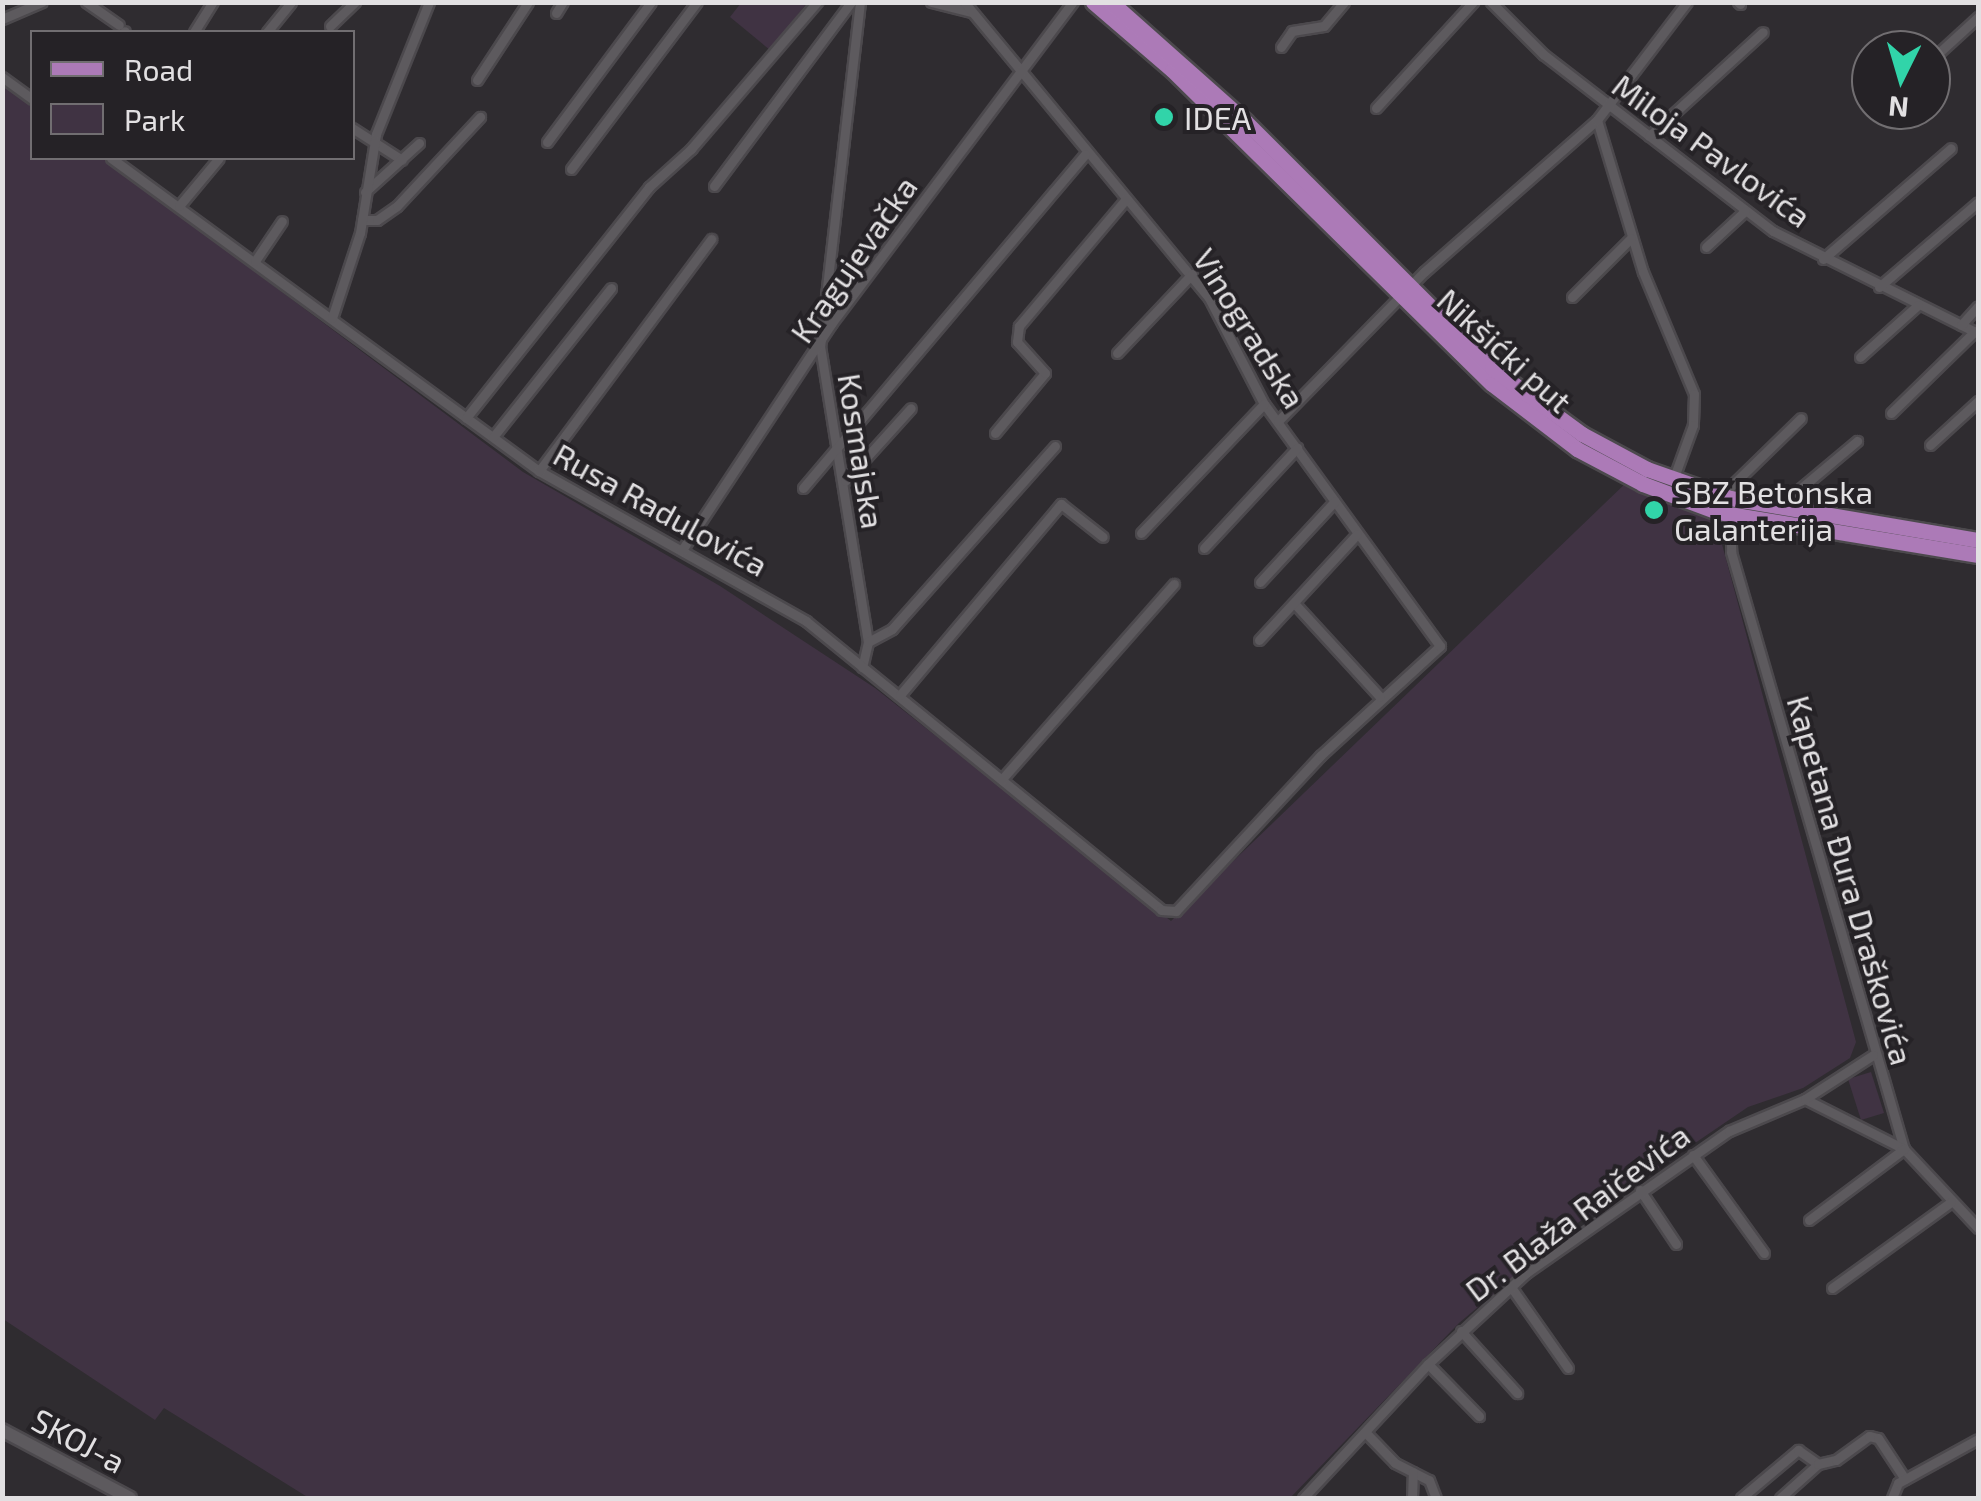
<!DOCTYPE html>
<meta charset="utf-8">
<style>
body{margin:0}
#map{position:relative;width:1981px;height:1501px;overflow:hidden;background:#2f2c30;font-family:"Exo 2",sans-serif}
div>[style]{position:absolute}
.green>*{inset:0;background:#403343}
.roads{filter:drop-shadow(2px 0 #4c494d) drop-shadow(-2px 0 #4c494d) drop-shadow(0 2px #4c494d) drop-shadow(0 -2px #4c494d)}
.street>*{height:9px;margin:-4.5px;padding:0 4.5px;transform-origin:4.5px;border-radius:4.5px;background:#5d5a5e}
.secondary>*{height:12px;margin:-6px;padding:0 6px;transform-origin:6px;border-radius:6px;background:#5d5a5e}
.primary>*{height:15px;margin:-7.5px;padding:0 7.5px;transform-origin:7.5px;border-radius:7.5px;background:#ac7ab7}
.dots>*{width:28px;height:28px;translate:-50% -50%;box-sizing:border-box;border:5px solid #252226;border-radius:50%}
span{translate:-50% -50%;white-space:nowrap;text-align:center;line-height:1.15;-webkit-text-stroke:8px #252226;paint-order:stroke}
.poi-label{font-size:32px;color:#e2e0e2}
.left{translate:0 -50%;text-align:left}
.street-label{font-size:32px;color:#e2e0e2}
.frame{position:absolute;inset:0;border:5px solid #e2e0e2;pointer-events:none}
.legend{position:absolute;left:30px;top:30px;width:325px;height:130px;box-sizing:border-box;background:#252226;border:2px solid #716e71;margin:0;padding:12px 18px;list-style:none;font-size:30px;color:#e2e0e2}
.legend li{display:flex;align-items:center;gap:20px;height:50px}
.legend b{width:50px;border:2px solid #716e71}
.north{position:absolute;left:1851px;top:30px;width:100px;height:100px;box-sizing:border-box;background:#252226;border:2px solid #716e71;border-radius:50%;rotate:185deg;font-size:28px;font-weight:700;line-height:40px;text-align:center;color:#e2e0e2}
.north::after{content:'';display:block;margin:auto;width:35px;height:45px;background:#31d4a9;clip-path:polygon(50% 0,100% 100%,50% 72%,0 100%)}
</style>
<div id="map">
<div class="green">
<i style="clip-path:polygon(741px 3px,807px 3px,770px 50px,730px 17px)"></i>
<i style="clip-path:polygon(2px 82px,32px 105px,32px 158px,103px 158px,523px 472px,720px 586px,875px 688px,1171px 921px,1630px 479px,1712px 507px,1856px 1042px,1850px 1058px,1803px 1088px,1748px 1107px,1579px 1222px,1459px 1323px,1290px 1498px,309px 1498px,164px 1408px,155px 1420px,3px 1319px)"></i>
<i style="clip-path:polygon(1871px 1072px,1884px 1113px,1861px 1120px,1848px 1079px)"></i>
</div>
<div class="roads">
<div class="street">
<i style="left:86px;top:2px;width:40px;rotate:34.9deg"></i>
<i style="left:860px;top:2px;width:346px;rotate:96.6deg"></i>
<i style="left:820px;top:346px;width:300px;rotate:80.8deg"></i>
<i style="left:868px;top:642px;width:26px;rotate:103deg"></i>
<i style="left:931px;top:2px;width:41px;rotate:14deg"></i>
<i style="left:1491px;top:2px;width:74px;rotate:45deg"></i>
<i style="left:1543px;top:54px;width:290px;rotate:37.6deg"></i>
<i style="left:1773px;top:231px;width:229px;rotate:26.5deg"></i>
<i style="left:1738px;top:2px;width:3px;rotate:45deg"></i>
<i style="left:556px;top:13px;width:13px;rotate:-58deg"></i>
<i style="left:2px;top:19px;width:43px;rotate:-23deg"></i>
<i style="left:330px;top:26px;width:35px;rotate:-44deg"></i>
<i style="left:124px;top:32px;width:1px;rotate:-45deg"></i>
<i style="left:194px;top:32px;width:36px;rotate:-58deg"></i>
<i style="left:267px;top:32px;width:38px;rotate:-51deg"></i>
<i style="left:1281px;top:47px;width:19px;rotate:-55deg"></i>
<i style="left:1292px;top:31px;width:32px;rotate:-9deg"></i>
<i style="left:1324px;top:26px;width:31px;rotate:-50deg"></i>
<i style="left:1931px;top:60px;width:64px;rotate:-42.5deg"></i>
<i style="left:2px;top:77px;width:37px;rotate:36deg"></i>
<i style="left:477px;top:80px;width:93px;rotate:-56.8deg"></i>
<i style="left:1376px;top:108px;width:144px;rotate:-47.5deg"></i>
<i style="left:1597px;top:120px;width:159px;rotate:73.2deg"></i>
<i style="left:1643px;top:272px;width:132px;rotate:67.3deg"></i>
<i style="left:1694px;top:394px;width:31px;rotate:92deg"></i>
<i style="left:1693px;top:425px;width:59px;rotate:110deg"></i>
<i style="left:352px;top:128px;width:59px;rotate:32.6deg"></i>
<i style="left:1649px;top:136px;width:154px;rotate:-42.4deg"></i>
<i style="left:547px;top:142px;width:174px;rotate:-53.4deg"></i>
<i style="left:111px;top:158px;width:530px;rotate:36.18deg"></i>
<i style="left:539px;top:471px;width:306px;rotate:29.3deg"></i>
<i style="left:806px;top:621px;width:458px;rotate:39.1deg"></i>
<i style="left:1161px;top:910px;width:15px;rotate:4deg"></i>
<i style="left:1176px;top:911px;width:212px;rotate:-47.1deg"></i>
<i style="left:1320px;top:756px;width:163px;rotate:-42.5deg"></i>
<i style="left:1440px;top:646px;width:299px;rotate:-126deg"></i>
<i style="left:1264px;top:404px;width:119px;rotate:-117.4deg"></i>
<i style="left:1209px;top:298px;width:384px;rotate:-129.6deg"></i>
<i style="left:571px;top:169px;width:209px;rotate:-53deg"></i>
<i style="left:714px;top:186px;width:229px;rotate:-53.3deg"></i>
<i style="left:365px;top:192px;width:73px;rotate:-42.2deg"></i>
<i style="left:179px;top:206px;width:62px;rotate:-50.2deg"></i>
<i style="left:362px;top:220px;width:15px"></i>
<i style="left:377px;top:220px;width:24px;rotate:-35deg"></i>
<i style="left:397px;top:206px;width:122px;rotate:-47deg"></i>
<i style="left:1706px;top:247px;width:53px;rotate:-42.7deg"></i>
<i style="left:1823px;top:259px;width:169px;rotate:-40.9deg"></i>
<i style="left:255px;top:261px;width:48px;rotate:-56deg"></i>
<i style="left:1879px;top:287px;width:130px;rotate:-40.6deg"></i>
<i style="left:1572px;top:297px;width:83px;rotate:-45deg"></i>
<i style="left:332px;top:318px;width:89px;rotate:-71.8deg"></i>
<i style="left:360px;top:233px;width:100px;rotate:-80.8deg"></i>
<i style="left:376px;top:134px;width:142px;rotate:-68.1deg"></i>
<i style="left:1961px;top:325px;width:25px;rotate:-48deg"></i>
<i style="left:1117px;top:353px;width:109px;rotate:-46.5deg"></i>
<i style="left:1860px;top:357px;width:78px;rotate:-41.9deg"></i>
<i style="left:1891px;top:413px;width:117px;rotate:-44.3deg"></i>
<i style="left:466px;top:418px;width:295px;rotate:-51.6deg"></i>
<i style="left:649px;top:187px;width:57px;rotate:-42.1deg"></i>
<i style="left:691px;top:149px;width:194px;rotate:-49.4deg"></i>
<i style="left:1278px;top:421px;width:209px;rotate:-45.6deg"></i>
<i style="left:1424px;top:272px;width:230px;rotate:-41.3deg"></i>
<i style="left:1597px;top:120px;width:148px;rotate:-52.7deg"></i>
<i style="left:995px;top:433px;width:78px;rotate:-50.2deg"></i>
<i style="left:1045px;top:373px;width:42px;rotate:-132.1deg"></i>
<i style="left:1017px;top:342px;width:16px;rotate:-83deg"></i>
<i style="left:1019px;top:326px;width:166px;rotate:-49.9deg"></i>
<i style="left:493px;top:437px;width:190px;rotate:-51.6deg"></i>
<i style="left:1930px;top:445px;width:65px;rotate:-42.5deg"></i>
<i style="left:539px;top:471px;width:289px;rotate:-53.4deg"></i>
<i style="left:845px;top:481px;width:98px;rotate:-47.9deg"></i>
<i style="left:803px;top:488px;width:437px;rotate:-49.8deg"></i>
<i style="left:1722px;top:495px;width:110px;rotate:-44.3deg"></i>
<i style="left:1776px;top:509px;width:106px;rotate:-40deg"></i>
<i style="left:1730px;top:515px;width:37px;rotate:88deg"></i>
<i style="left:1731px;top:552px;width:622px;rotate:73.84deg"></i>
<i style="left:1141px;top:533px;width:178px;rotate:-46.4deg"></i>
<i style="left:1204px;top:548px;width:137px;rotate:-47.1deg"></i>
<i style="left:682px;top:550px;width:271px;rotate:-56.6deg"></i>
<i style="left:831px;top:324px;width:403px;rotate:-53.1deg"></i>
<i style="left:1260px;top:582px;width:110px;rotate:-47.2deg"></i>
<i style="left:1294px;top:603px;width:127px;rotate:47.5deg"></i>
<i style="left:1259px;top:640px;width:144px;rotate:-47.2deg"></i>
<i style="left:868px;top:642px;width:27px;rotate:-28deg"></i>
<i style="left:892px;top:629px;width:245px;rotate:-48.3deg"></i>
<i style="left:900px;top:695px;width:250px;rotate:-49.9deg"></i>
<i style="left:1061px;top:504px;width:53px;rotate:38.2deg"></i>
<i style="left:1002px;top:779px;width:260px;rotate:-48.6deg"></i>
<i style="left:1805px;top:1099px;width:111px;rotate:26.8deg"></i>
<i style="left:1904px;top:1149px;width:108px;rotate:46.9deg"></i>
<i style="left:1693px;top:1155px;width:121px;rotate:54.1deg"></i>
<i style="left:1640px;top:1190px;width:65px;rotate:56.3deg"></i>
<i style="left:1809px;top:1220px;width:119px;rotate:-36.8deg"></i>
<i style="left:1511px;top:1287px;width:99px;rotate:54.9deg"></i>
<i style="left:1832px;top:1288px;width:147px;rotate:-35.9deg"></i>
<i style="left:1461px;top:1331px;width:84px;rotate:47.9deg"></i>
<i style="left:1428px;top:1364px;width:73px;rotate:45.6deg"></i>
<i style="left:1365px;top:1432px;width:43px;rotate:45.9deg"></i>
<i style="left:1395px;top:1463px;width:38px;rotate:27deg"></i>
<i style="left:1429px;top:1480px;width:19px;rotate:69deg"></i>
<i style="left:1303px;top:1498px;width:183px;rotate:-47deg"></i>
<i style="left:1428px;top:1364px;width:134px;rotate:-42.9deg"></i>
<i style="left:1526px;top:1273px;width:248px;rotate:-35deg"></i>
<i style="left:1729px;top:1131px;width:82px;rotate:-22.8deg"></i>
<i style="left:1805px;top:1099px;width:81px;rotate:-32.9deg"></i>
<i style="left:1412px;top:1498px;width:26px;rotate:-88deg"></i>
<i style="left:1741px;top:1498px;width:75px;rotate:-40.1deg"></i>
<i style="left:1798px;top:1450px;width:24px;rotate:35deg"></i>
<i style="left:1780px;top:1498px;width:51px;rotate:-41.8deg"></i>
<i style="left:1818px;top:1464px;width:18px;rotate:-13deg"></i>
<i style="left:1836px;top:1460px;width:41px;rotate:-36deg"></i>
<i style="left:1869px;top:1436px;width:9px;rotate:13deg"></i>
<i style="left:1878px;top:1438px;width:49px;rotate:56.6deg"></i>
<i style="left:1892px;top:1498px;width:16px;rotate:-68deg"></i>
<i style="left:1898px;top:1483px;width:91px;rotate:-28.8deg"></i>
</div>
<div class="secondary">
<i style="left:2px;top:1430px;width:145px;rotate:28deg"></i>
</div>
<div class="primary">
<i style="left:1093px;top:2px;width:104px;rotate:40.7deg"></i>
<i style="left:1172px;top:70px;width:448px;rotate:44.5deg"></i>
<i style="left:1492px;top:384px;width:107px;rotate:37.4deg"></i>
<i style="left:1577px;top:449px;width:75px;rotate:27.9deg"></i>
<i style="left:1643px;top:484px;width:80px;rotate:20.5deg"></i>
<i style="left:1718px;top:512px;width:264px;rotate:9.4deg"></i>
<i style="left:1111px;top:2px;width:179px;rotate:41.6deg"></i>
<i style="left:1245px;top:121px;width:349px;rotate:45deg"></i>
<i style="left:1492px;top:368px;width:112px;rotate:36.3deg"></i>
<i style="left:1582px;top:434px;width:74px;rotate:28.3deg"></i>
<i style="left:1647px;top:469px;width:88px;rotate:19.3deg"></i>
<i style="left:1730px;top:498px;width:252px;rotate:9.6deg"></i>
</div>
</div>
<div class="dots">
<i style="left:1164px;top:117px;background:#31d4a9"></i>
<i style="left:1654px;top:510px;background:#31d4a9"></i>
</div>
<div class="poi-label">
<span class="left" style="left:1184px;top:117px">IDEA</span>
<span class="left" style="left:1674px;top:510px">SBZ Betonska<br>Galanterija</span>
</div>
<div class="street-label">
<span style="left:1712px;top:150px;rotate:36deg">Miloja Pavlovića</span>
<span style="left:853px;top:259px;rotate:-55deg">Kragujevačka</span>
<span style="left:1250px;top:328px;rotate:58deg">Vinogradska</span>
<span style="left:1505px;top:350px;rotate:42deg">Nikšićki put</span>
<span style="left:862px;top:451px;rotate:81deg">Kosmajska</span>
<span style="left:661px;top:509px;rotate:29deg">Rusa Radulovića</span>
<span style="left:1851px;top:880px;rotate:74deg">Kapetana Đura Draškovića</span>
<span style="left:1577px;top:1212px;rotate:-37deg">Dr. Blaža Raičevića</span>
<span style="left:79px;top:1440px;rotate:28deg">SKOJ-a</span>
</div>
<div class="frame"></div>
<ul class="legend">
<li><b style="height:12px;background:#ac7ab7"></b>Road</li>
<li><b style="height:28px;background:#403343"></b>Park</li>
</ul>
<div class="north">N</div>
</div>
